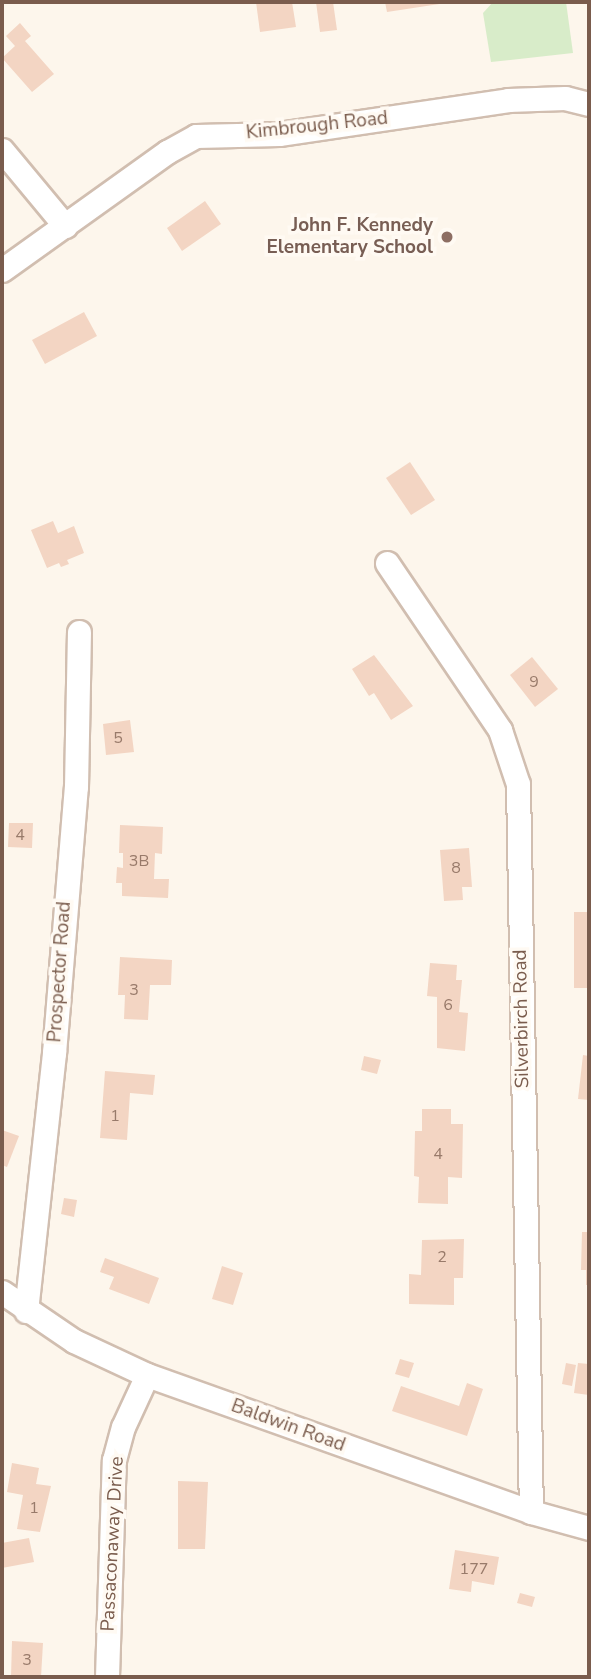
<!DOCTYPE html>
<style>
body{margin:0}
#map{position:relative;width:591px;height:1679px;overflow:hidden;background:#fdf6ec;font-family:"Nunito Sans",sans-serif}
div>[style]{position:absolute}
.green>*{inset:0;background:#d8ecc9}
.building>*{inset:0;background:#f3d5c3}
.roads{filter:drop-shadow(2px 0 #d1beb0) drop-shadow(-2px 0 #d1beb0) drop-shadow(0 2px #d1beb0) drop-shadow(0 -2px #d1beb0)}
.minor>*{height:23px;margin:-11.5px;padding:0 11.5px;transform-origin:11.5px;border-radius:11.5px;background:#fff}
.dots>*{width:19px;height:19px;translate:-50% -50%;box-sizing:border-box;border:4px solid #fffaf3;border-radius:50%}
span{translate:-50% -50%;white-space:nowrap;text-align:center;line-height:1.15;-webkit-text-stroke:7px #fffaf3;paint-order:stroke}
.number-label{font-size:16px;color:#987a6a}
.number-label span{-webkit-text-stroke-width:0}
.street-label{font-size:19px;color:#7a5c4d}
.education-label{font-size:19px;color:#785e54;font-weight:700}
.right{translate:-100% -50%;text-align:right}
.frame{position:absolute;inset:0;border:4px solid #7a5c4d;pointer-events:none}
</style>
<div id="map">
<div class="green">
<i style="clip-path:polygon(493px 2px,566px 2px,573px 53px,491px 62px,483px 13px)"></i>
</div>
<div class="building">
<i style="clip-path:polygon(256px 2px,292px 2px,296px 27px,260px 32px)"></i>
<i style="clip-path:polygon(316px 2px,333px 2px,337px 30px,320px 32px)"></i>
<i style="clip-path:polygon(385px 2px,446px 2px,446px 3px,387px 12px)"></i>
<i style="clip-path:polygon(20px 23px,31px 36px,25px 41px,54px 74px,32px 92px,2px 58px,15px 46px,6px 36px)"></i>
<i style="clip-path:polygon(205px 201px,221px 224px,182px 251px,167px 228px)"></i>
<i style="clip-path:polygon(84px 312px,97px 336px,45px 364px,32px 340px)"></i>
<i style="clip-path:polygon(410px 462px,435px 500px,411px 515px,386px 478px)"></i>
<i style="clip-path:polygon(53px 521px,58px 533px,74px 526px,84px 553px,67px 560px,69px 564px,61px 567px,59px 563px,47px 568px,31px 530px)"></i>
<i style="clip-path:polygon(374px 655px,413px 706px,391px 720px,374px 693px,369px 696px,352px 669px)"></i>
<i style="clip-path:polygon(532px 657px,558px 689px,535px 707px,510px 675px)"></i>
<i style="clip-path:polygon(130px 720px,134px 752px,106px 755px,103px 724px)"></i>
<i style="clip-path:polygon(9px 823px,33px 823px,32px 848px,8px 847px)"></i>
<i style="clip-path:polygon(120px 825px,163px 827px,162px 854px,155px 853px,154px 879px,169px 879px,168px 898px,122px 896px,122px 883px,116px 883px,117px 867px,123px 868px,123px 853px,119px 853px)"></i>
<i style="clip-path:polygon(469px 848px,472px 887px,462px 887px,463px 900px,444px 901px,440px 850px)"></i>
<i style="clip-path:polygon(574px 912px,589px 912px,589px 988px,574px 988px)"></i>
<i style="clip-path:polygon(120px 957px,172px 960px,171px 985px,150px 985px,148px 1020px,124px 1019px,125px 995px,118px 995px)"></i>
<i style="clip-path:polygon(430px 963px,457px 965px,456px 980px,462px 980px,459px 1012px,468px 1013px,465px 1051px,437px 1048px,437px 997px,427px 996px)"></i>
<i style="clip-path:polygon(583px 1055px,589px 1056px,589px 1100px,578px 1099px)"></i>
<i style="clip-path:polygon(364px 1056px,381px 1060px,377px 1074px,361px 1070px)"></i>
<i style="clip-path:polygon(105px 1071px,155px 1075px,153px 1095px,130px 1093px,127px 1140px,100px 1138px)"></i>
<i style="clip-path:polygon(422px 1109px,451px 1109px,451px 1124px,463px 1124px,462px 1178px,448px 1177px,448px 1204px,418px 1203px,419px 1177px,414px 1176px,415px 1131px,422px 1131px)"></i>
<i style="clip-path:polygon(2px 1130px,19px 1136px,7px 1167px,2px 1165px)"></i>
<i style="clip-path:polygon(64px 1198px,77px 1200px,74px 1217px,61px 1214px)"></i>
<i style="clip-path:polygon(582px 1232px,589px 1232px,589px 1285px,586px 1285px,586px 1270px,581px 1270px)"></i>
<i style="clip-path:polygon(464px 1239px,463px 1278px,454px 1278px,454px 1305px,409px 1304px,409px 1274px,421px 1275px,422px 1240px)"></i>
<i style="clip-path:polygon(105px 1258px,159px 1278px,149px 1304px,109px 1289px,114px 1277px,100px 1272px)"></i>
<i style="clip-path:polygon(222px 1266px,243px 1273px,233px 1305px,212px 1299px)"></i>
<i style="clip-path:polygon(400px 1359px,414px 1363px,409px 1378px,395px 1374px)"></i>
<i style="clip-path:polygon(566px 1363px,576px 1365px,572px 1386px,562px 1384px)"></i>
<i style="clip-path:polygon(578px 1363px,589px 1364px,589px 1395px,574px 1393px)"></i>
<i style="clip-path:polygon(467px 1383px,483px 1389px,467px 1436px,392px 1411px,401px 1386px,459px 1406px)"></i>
<i style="clip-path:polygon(12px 1463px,39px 1468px,36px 1484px,51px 1486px,40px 1532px,17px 1529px,23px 1495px,7px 1492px)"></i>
<i style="clip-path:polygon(178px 1481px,208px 1482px,205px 1549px,178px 1549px)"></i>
<i style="clip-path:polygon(29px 1538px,34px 1562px,2px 1568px,2px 1543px)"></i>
<i style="clip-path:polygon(455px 1550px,499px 1557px,494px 1585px,472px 1581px,471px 1592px,449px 1589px)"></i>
<i style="clip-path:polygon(520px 1593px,535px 1597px,532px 1607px,517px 1603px)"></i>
<i style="clip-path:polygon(12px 1641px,43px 1643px,41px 1677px,11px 1677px)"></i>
</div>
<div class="roads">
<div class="minor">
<i style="left:2px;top:150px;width:99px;rotate:50.3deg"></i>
<i style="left:2px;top:270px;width:203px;rotate:-35.6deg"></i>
<i style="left:167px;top:152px;width:33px;rotate:-29deg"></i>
<i style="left:196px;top:136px;width:83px;rotate:-1.4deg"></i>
<i style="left:279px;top:134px;width:232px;rotate:-8.4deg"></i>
<i style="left:508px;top:100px;width:57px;rotate:-2deg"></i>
<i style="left:565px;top:98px;width:25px;rotate:14deg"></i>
<i style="left:387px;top:563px;width:202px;rotate:55.9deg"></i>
<i style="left:500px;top:730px;width:57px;rotate:71.6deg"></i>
<i style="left:518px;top:784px;width:728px;rotate:88.98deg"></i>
<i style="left:2px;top:1292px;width:87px;rotate:34.2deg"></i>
<i style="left:74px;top:1341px;width:81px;rotate:25deg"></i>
<i style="left:147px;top:1375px;width:408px;rotate:19.6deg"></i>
<i style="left:531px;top:1512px;width:60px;rotate:15.4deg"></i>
<i style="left:26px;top:1311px;width:260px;rotate:-83.8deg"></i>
<i style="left:54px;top:1053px;width:267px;rotate:-85.3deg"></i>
<i style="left:76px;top:787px;width:155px;rotate:-88.9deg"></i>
<i style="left:107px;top:1677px;width:217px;rotate:-88.2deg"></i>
<i style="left:114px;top:1460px;width:34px;rotate:-75deg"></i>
<i style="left:123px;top:1427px;width:57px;rotate:-65.2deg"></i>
</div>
</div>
<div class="dots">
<i style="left:447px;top:237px;background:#8d6e63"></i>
</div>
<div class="number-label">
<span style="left:534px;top:682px">9</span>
<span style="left:118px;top:738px">5</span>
<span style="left:20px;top:835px">4</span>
<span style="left:139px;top:861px">3B</span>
<span style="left:456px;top:868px">8</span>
<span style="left:134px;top:990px">3</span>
<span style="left:448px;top:1005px">6</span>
<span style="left:115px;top:1116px">1</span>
<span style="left:438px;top:1154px">4</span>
<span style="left:442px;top:1257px">2</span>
<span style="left:34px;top:1508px">1</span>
<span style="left:474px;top:1569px">177</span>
<span style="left:27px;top:1660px">3</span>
</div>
<div class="street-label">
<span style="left:317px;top:126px;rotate:-6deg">Kimbrough Road</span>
<span style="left:60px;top:972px;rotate:-86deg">Prospector Road</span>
<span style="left:522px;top:1019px;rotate:-91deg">Silverbirch Road</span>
<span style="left:288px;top:1426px;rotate:20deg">Baldwin Road</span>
<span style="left:113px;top:1544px;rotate:-87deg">Passaconaway Drive</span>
</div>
<div class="education-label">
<span class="right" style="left:433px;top:237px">John F. Kennedy<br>Elementary School</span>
</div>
<div class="frame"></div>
</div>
